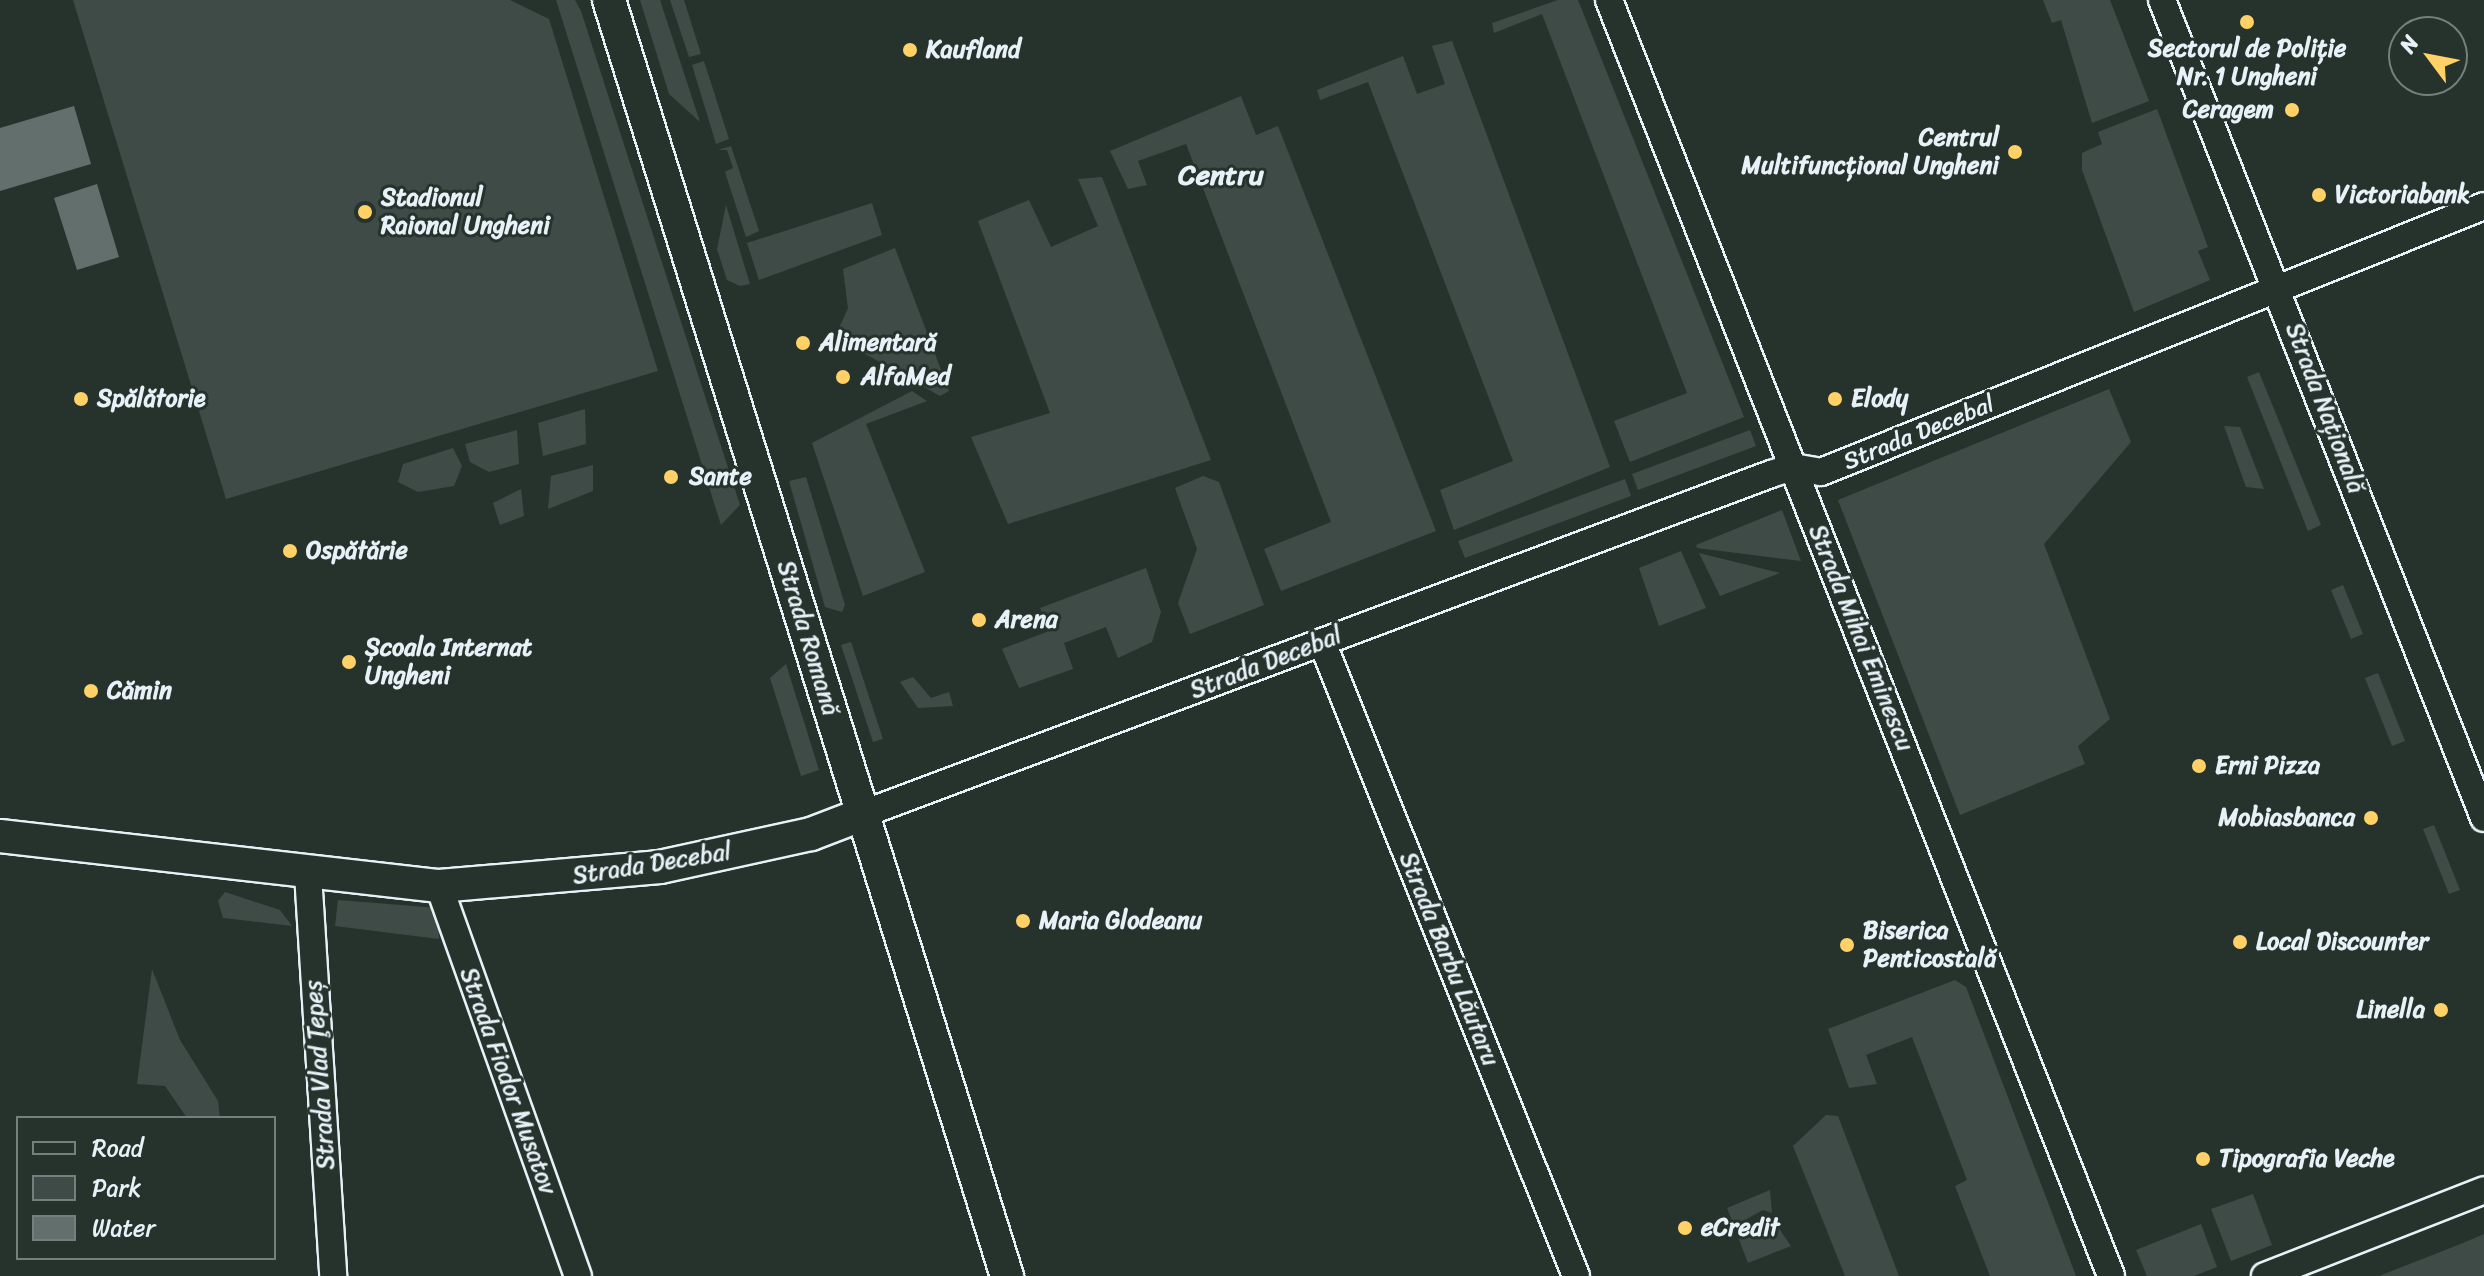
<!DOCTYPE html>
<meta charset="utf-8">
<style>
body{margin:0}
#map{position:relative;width:2484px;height:1276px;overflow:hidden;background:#26332d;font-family:Sriracha,sans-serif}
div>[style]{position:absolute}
.green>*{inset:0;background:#3e4b47}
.water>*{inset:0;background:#636f6d}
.roads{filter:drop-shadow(2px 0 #e8f1f8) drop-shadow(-2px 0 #e8f1f8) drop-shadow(0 2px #e8f1f8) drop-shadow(0 -2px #e8f1f8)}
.minor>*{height:26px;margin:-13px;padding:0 13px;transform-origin:13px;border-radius:13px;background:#26332d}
.major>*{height:32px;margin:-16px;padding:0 16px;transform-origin:16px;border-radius:16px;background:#26332d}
.dots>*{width:22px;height:22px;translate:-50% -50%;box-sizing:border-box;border:4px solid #26332d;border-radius:50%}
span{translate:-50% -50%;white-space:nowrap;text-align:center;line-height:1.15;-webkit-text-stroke:6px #26332d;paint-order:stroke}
.poi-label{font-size:24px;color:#e8f1f8;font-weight:700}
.left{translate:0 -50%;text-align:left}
.right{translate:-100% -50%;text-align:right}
.street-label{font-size:24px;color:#e8f1f8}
.quarter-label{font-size:28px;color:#e8f1f8;font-weight:700}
.legend{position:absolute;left:16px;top:1116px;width:260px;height:144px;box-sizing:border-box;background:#26332d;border:2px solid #747f7e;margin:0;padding:10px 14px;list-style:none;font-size:24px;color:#e8f1f8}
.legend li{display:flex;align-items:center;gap:16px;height:40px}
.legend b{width:40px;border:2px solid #747f7e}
.north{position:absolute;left:2388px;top:16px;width:80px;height:80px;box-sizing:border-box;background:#26332d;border:2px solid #747f7e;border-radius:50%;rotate:302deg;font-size:22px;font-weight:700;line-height:32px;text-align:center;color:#e8f1f8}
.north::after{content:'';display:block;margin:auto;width:28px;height:36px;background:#ffd166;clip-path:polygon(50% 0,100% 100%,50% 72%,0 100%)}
</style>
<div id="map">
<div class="green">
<i style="clip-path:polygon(73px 0,510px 0,549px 19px,658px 371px,226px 499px)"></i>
<i style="clip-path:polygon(556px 0,575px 0,581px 11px,740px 505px,721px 525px)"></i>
<i style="clip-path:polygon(640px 0,660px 0,700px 122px,669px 94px)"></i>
<i style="clip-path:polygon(670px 0,684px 0,701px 54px,689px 57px)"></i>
<i style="clip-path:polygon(1558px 0,1578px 0,1744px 417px,1630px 462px,1614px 421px,1687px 393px,1542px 14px,1494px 33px,1492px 23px)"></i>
<i style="clip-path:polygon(2043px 0,2110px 0,2149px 101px,2092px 123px,2061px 20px,2052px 23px)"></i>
<i style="clip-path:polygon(1452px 41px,1610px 467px,1454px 530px,1440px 490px,1513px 461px,1368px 82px,1320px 100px,1317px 90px,1403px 56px,1417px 94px,1445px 84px,1432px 46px)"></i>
<i style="clip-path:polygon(704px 61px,729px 139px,716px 144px,692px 65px)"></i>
<i style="clip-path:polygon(1241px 96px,1256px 135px,1278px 126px,1436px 531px,1281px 591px,1264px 549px,1331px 522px,1186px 144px,1138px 161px,1147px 185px,1128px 189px,1110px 151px)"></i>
<i style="clip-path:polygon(2157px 109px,2208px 247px,2198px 251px,2210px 280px,2134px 312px,2082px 170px,2082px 153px,2102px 144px,2098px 132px)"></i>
<i style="clip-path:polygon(731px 146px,759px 231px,746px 237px,725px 172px,733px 168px,727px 150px,718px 150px)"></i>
<i style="clip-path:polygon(1102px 177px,1211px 460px,1008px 524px,971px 437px,1050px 413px,978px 221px,1029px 200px,1051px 247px,1098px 226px,1078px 179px)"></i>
<i style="clip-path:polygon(872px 203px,882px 235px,759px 280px,747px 243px)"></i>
<i style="clip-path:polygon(726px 205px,750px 284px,740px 286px,727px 280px,717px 249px)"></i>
<i style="clip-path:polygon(895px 248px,949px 391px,940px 396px,835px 337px,848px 308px,843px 269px)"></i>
<i style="clip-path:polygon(2259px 372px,2321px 525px,2308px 531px,2247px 377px)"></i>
<i style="clip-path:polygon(2109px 389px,2131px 442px,2044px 544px,2110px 719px,2078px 746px,2085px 764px,1960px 815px,1838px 500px)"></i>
<i style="clip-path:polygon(912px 391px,927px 401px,866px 424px,925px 572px,863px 596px,812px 443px)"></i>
<i style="clip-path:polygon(585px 409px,586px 444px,543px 456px,538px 423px)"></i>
<i style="clip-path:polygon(2224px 426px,2240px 427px,2264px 489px,2246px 487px)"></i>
<i style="clip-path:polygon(517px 430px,519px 464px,489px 472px,470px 462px,465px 444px)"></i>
<i style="clip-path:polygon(1750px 430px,1756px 446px,1638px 490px,1632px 474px)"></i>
<i style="clip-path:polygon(453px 448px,462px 466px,454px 486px,418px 492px,398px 482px,403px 464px)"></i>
<i style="clip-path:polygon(593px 465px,593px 491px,548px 509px,551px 476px)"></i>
<i style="clip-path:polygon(1203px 476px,1219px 482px,1264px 605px,1190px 634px,1178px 603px,1197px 549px,1175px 488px)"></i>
<i style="clip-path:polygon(806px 477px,845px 605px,842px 612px,825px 607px,789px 481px)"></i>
<i style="clip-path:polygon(1625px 479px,1631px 496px,1465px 558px,1458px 541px)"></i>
<i style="clip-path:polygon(521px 489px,524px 516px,500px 525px,493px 503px)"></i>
<i style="clip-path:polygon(1782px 510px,1801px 561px,1697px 548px,1696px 545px)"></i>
<i style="clip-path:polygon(1681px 551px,1706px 608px,1659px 626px,1639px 568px)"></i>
<i style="clip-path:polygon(1699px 553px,1780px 573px,1720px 596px)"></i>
<i style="clip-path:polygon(1146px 568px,1161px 612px,1152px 642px,1118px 658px,1106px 627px,1064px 643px,1073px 669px,1019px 688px,1002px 649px,1049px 631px,1040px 608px)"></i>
<i style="clip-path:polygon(2343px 585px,2363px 634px,2351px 639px,2331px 590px)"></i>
<i style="clip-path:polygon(851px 642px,883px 739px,873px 742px,841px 645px)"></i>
<i style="clip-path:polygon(786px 664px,819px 770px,801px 776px,770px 678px)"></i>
<i style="clip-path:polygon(2378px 673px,2405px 741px,2392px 746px,2365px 678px)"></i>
<i style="clip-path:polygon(913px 677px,931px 698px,949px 692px,953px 706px,918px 708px,900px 682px)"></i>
<i style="clip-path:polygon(2434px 825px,2460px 890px,2449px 894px,2423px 829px)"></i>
<i style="clip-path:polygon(225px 892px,280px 910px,292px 926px,223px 918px,218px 901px)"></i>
<i style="clip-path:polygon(338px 900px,438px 908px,439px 939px,335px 926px)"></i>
<i style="clip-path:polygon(152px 969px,180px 1040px,218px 1101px,220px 1118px,187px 1118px,165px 1086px,137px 1084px)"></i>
<i style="clip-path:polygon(1955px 980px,1966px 987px,2076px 1276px,1990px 1276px,1955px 1186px,1967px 1180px,1912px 1037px,1866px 1055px,1877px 1084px,1849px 1088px,1828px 1029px)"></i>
<i style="clip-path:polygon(1826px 1115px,1838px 1116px,1899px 1276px,1845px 1276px,1793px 1146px)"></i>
<i style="clip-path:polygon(1770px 1190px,1772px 1213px,1763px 1210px,1734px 1226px,1727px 1208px)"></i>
<i style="clip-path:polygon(2253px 1194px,2272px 1245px,2231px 1261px,2211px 1209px)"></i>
<i style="clip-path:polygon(1774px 1221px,1791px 1246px,1748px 1263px,1738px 1237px)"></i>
<i style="clip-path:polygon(2201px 1224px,2217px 1267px,2194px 1276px,2147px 1276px,2136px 1250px)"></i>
<i style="clip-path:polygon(2484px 1234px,2484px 1276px,2379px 1276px,2463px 1243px)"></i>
</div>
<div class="water">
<i style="clip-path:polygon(74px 106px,91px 164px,0 191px,0 128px)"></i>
<i style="clip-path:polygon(97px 184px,119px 257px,77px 270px,54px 198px)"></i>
</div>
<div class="roads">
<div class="minor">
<i style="left:1609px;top:0;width:1371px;rotate:68.52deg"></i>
<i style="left:2162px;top:0;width:879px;rotate:68.51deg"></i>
<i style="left:1322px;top:642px;width:683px;rotate:68.17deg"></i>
<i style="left:863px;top:814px;width:970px;rotate:-20.53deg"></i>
<i style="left:1771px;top:474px;width:23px;rotate:-18deg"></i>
<i style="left:1793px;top:467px;width:28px;rotate:10deg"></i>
<i style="left:1821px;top:472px;width:714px;rotate:-21.86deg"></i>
<i style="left:308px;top:874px;width:403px;rotate:86.4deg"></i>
<i style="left:439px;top:886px;width:414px;rotate:70.4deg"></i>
<i style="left:2265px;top:1276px;width:235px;rotate:-21.4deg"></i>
</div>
<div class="major">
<i style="left:609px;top:0;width:1337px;rotate:72.68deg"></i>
<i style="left:0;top:836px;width:442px;rotate:6.5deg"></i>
<i style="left:439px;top:886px;width:222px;rotate:-4.9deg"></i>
<i style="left:660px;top:867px;width:155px;rotate:-12.3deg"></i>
<i style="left:811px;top:834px;width:56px;rotate:-21deg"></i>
</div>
</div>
<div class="dots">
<i style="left:2247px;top:22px;background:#ffd166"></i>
<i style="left:910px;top:50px;background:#ffd166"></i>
<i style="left:2292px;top:110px;background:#ffd166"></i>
<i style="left:2015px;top:152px;background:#ffd166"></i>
<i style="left:2319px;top:195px;background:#ffd166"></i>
<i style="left:365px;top:212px;background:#ffd166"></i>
<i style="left:803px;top:343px;background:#ffd166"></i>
<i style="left:843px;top:377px;background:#ffd166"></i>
<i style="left:81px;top:399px;background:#ffd166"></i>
<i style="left:1835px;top:399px;background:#ffd166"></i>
<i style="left:671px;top:477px;background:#ffd166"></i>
<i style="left:290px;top:551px;background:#ffd166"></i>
<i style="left:979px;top:620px;background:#ffd166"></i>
<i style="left:349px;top:662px;background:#ffd166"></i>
<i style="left:91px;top:691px;background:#ffd166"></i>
<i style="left:2199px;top:766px;background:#ffd166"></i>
<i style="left:2371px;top:818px;background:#ffd166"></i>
<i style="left:1023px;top:921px;background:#ffd166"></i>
<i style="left:2240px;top:942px;background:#ffd166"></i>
<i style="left:1847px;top:945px;background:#ffd166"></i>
<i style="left:2441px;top:1010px;background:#ffd166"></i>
<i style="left:2203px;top:1159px;background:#ffd166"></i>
<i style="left:1685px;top:1228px;background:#ffd166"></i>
</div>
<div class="poi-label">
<span style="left:2247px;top:63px">Sectorul de Poliție<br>Nr. 1 Ungheni</span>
<span class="left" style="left:926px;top:50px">Kaufland</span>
<span class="right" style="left:2274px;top:110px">Ceragem</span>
<span class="right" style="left:1999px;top:152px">Centrul<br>Multifuncțional Ungheni</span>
<span class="left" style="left:2335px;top:195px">Victoriabank</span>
<span class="left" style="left:381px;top:212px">Stadionul<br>Raional Ungheni</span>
<span class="left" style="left:819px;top:343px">Alimentară</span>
<span class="left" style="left:861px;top:377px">AlfaMed</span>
<span class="left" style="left:97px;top:399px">Spălătorie</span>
<span class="left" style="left:1851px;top:399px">Elody</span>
<span class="left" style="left:689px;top:477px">Sante</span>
<span class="left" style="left:306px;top:551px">Ospătărie</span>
<span class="left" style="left:995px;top:620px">Arena</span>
<span class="left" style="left:365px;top:662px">Școala Internat<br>Ungheni</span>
<span class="left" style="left:107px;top:691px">Cămin</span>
<span class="left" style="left:2215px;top:766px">Erni Pizza</span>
<span class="right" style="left:2355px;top:818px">Mobiasbanca</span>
<span class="left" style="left:1039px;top:921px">Maria Glodeanu</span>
<span class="left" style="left:1863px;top:945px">Biserica<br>Penticostală</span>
<span class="left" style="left:2256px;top:942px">Local Discounter</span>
<span class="right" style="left:2425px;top:1010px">Linella</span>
<span class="left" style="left:2219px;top:1159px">Tipografia Veche</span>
<span class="left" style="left:1701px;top:1228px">eCredit</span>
</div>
<div class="street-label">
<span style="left:2325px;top:408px;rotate:69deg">Strada Națională</span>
<span style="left:1919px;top:433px;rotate:-22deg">Strada Decebal</span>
<span style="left:808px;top:638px;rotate:73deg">Strada Romană</span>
<span style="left:1861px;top:638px;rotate:68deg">Strada Mihai Eminescu</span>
<span style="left:1266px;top:663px;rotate:-21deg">Strada Decebal</span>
<span style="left:652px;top:864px;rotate:-9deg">Strada Decebal</span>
<span style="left:1449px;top:959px;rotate:68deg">Strada Barbu Lăutaru</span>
<span style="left:320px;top:1075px;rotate:-94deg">Strada Vlad Ţepeș</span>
<span style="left:508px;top:1081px;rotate:70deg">Strada Fiodor Musatov</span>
</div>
<div class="quarter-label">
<span style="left:1221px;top:175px">Centru</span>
</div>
<ul class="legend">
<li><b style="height:10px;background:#26332d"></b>Road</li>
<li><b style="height:22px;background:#3e4b47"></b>Park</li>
<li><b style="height:22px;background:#636f6d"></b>Water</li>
</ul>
<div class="north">N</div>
</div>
